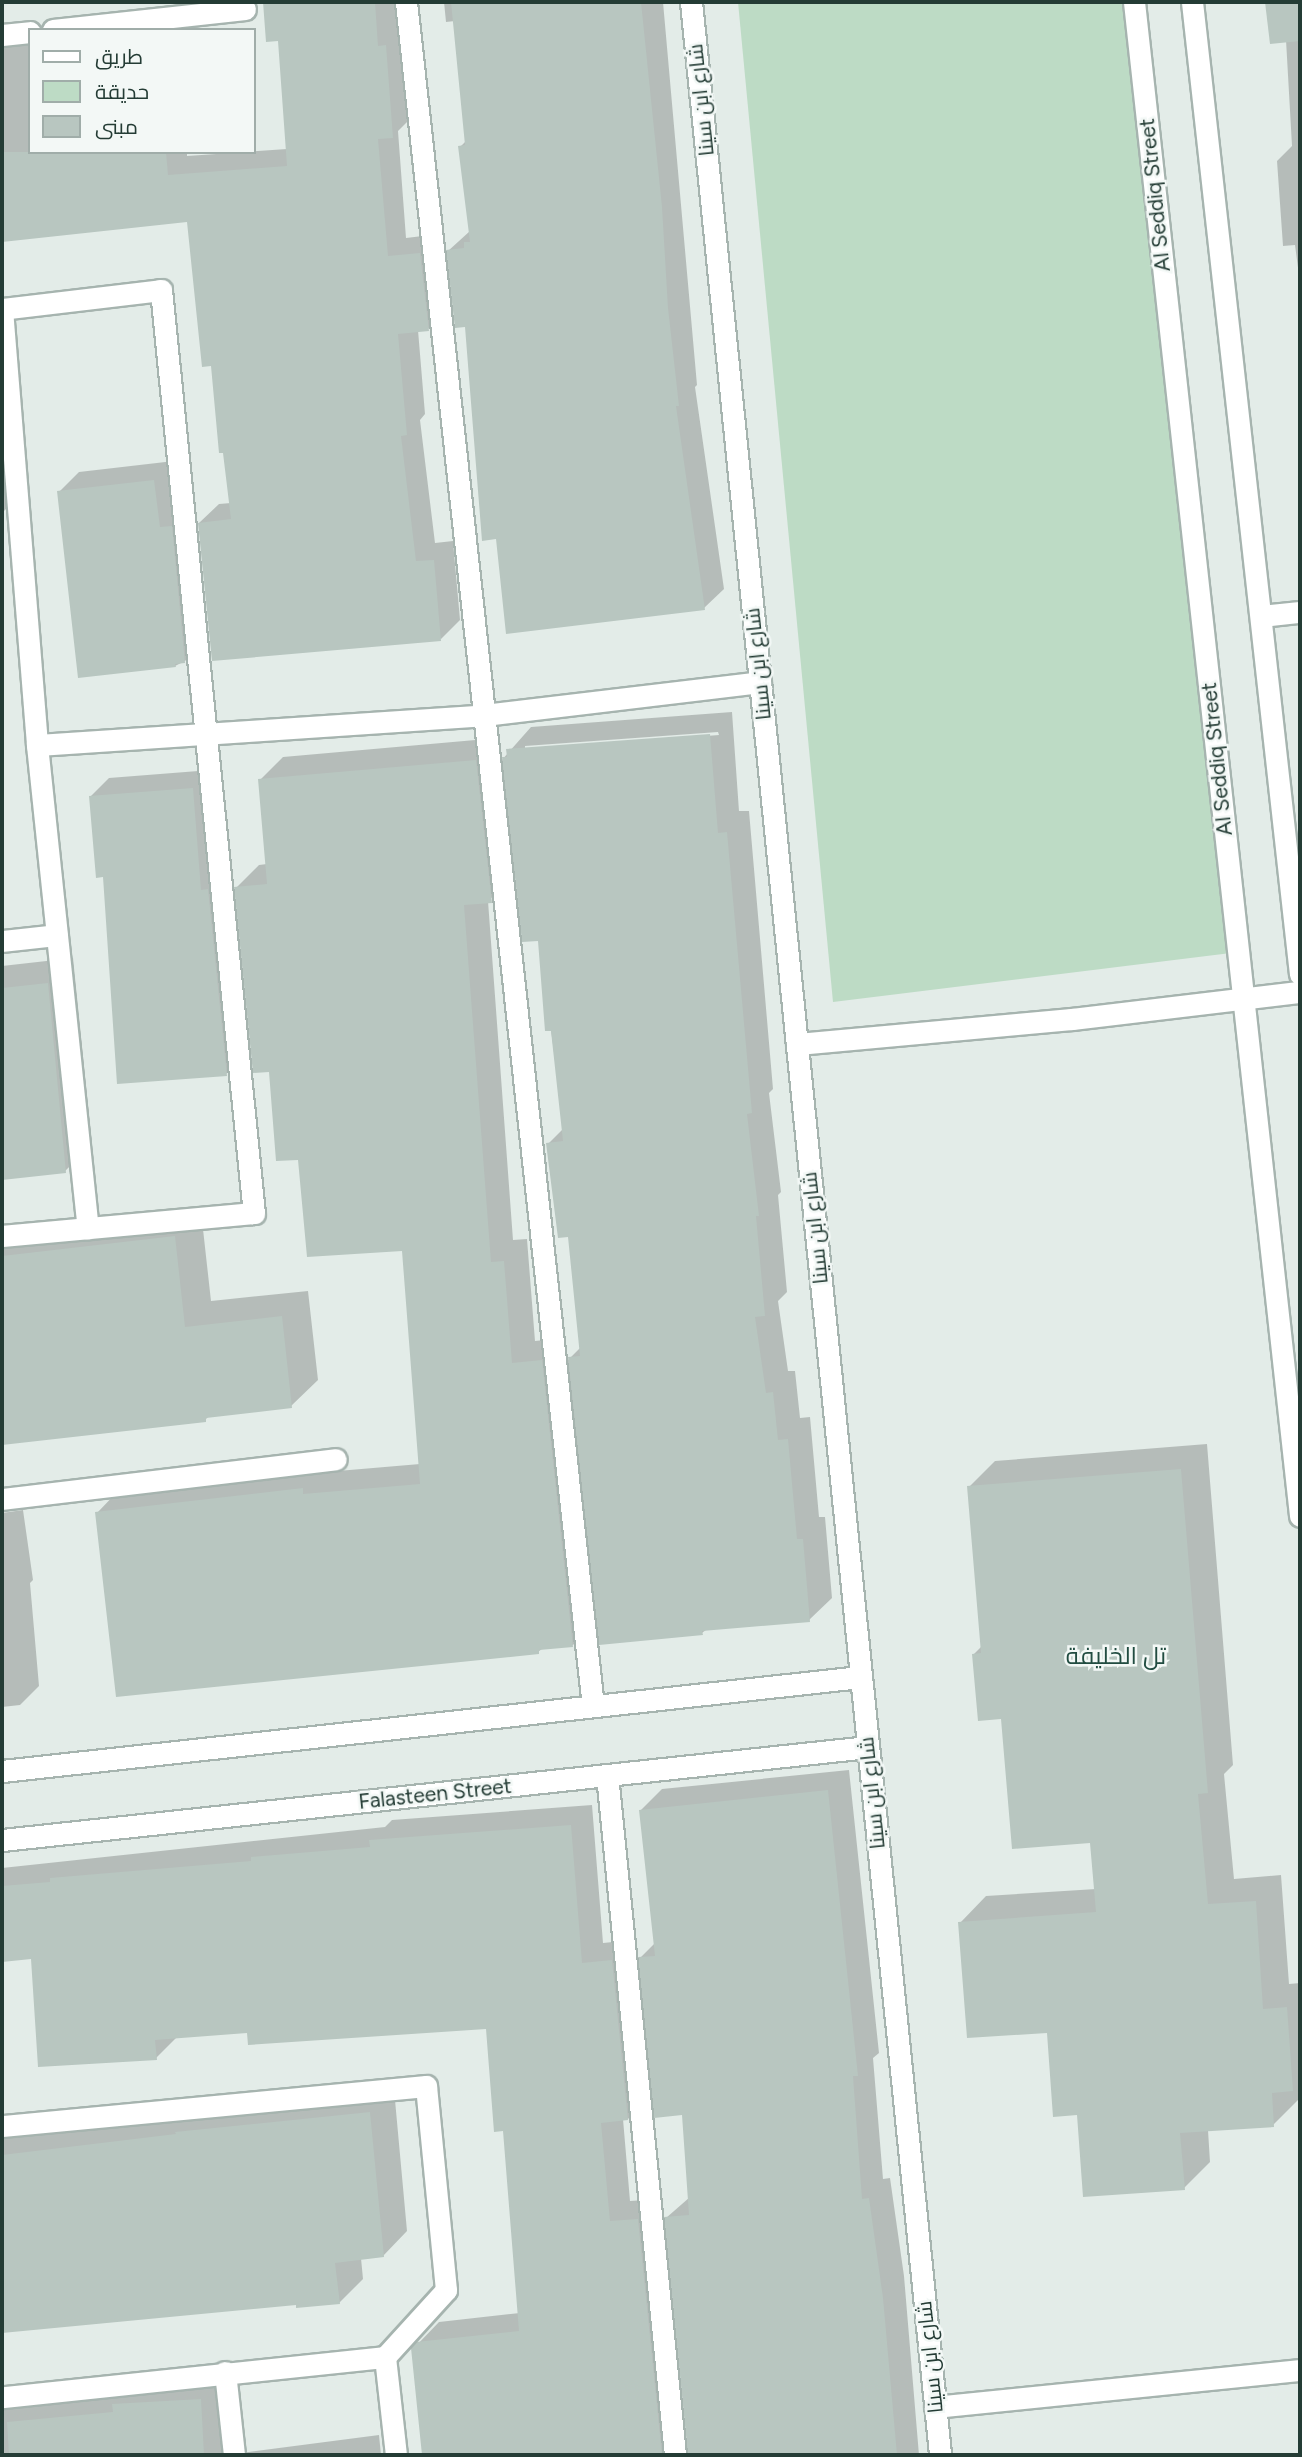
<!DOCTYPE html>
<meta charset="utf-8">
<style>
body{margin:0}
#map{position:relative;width:1302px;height:2457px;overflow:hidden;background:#e3ece8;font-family:Figtree,Cairo,sans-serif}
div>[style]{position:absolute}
.green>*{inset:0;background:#bddbc5}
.shadow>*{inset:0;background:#0003}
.building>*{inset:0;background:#b8c6c0}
.roads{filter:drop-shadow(2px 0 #a6b4af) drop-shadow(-2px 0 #a6b4af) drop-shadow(0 2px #a6b4af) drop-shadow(0 -2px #a6b4af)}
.street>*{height:21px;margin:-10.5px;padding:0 10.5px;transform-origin:10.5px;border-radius:10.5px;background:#fff}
span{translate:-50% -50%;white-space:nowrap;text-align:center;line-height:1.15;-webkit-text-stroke:5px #f3f8f6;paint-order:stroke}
.street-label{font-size:21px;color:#243c35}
.quarter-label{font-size:24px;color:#214c41}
.frame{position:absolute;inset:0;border:4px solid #243c35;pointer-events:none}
.legend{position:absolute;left:28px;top:28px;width:228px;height:126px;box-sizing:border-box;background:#f3f8f6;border:2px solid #a0ada9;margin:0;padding:9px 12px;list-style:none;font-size:21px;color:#243c35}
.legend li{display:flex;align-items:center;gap:14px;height:35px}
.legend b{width:35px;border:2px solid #a0ada9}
</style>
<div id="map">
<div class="green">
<i style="clip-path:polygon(738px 2px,1134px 2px,1239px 952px,833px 1002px)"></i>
</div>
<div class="shadow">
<i style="clip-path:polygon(265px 2px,395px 2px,397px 27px,405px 27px,412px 117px,398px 131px,406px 238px,439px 234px,447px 310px,428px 329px,418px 330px,425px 414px,420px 420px,435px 543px,453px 541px,460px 620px,441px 639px,199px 523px,219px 504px,231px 503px,213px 364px,188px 220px,2px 240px,2px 38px,30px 36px,30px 152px,187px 152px,187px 156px,287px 149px,279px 39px,268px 40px)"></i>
<i style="clip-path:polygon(444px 2px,663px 2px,697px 385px,695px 387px,724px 589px,704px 608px,497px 537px,466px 325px,448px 251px,470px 231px,460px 147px,467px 140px,455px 21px,446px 22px)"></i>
<i style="clip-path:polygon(1267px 2px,1300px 2px,1300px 283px,1295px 245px,1283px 246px,1277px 161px,1292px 146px,1286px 40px,1271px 42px)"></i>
<i style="clip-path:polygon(2px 307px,21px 494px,2px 513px)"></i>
<i style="clip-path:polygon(174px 461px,205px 641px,185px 661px,175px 666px,59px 492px,79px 472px)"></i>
<i style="clip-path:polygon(evenodd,732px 712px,739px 811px,749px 811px,773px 1089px,769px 1093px,781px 1192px,778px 1195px,787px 1292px,778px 1301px,788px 1371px,795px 1371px,800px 1418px,810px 1417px,819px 1517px,825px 1517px,832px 1598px,809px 1620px,707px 1629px,702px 1633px,598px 1619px,573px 1645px,543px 1648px,538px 1652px,97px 1513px,119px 1490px,325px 1466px,326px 1472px,420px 1464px,403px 1250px,300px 1158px,271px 1070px,236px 888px,259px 865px,267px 864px,260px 780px,283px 757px,498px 738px,501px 761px,531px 727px,732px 712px,718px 732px,719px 735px,525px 750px,525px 746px,718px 732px,732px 712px,517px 875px,539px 939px,564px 1128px,548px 1144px,570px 1235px,581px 1347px,567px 1361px,564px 1338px,535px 1341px,527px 1239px,513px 1240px,488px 901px,517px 875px)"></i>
<i style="clip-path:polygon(211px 770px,244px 1056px,226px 1074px,105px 875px,91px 796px,109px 778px)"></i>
<i style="clip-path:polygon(73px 958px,92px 1145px,65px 1171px,2px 1179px,2px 966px)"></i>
<i style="clip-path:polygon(201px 1211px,211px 1301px,308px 1291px,318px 1380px,291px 1406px,209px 1416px,205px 1420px,2px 1444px,2px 1234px)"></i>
<i style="clip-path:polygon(1207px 1444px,1233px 1765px,1224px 1774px,1234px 1879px,1281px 1875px,1289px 1984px,1300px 1983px,1300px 2081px,1299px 2099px,1273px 2125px,1208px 2130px,1210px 2162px,1184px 2188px,1079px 2113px,1048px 2031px,960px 1923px,986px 1896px,1096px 1889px,1092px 1841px,1003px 1717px,974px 1654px,982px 1646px,969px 1487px,995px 1461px)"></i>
<i style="clip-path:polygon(23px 1510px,33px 1580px,30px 1583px,39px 1686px,20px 1705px,2px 1707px,2px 1513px)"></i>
<i style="clip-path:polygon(849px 1770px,879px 2053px,873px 2058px,883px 2179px,890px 2178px,904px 2276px,919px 2455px,425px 2455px,413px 2349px,439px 2322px,520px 2313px,505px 2129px,488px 2027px,248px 2031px,177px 2037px,156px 2058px,32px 1957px,2px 1960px,2px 1868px,385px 1827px,392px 1820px,592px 1805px,603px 1943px,633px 1940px,648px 2098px,628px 2119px,623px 2119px,630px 2201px,659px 2199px,682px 2435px,689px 2445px,666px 2218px,690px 2197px,684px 2113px,640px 1958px,655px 1943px,641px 1810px,662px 1789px)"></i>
<i style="clip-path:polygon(394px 2089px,407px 2231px,383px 2256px,361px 2258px,363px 2279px,339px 2303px,298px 2304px,2px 2330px,2px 2136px)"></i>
<i style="clip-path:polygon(221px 2379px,225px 2455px,2px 2455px,2px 2403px)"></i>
<i style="clip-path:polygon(379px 2435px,381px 2455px,226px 2455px)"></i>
</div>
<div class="building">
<i style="clip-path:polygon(263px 2px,375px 2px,378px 46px,386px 45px,393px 138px,378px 139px,388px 256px,420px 253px,429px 331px,398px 334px,407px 435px,401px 436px,416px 561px,434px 560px,441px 641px,212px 661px,198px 523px,231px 519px,223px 453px,219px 453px,211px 366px,202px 367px,187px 222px,2px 242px,2px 152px,166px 152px,168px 175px,287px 166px,278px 41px,266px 42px)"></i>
<i style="clip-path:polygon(451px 2px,641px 2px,662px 207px,668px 308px,679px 406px,676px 406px,705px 610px,506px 634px,496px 539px,482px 541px,465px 327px,455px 328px,446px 250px,464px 248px,464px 242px,470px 242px,458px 146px,465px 145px)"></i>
<i style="clip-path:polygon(1265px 2px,1300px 2px,1300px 41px,1270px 44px)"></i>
<i style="clip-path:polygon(154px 480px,160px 527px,172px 526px,185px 663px,175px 664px,176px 667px,78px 678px,57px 491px)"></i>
<i style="clip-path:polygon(710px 734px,718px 833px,727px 832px,752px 1113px,747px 1114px,759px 1216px,756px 1216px,765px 1316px,755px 1317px,766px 1393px,773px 1392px,778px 1440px,788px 1439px,797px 1539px,803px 1539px,810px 1622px,702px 1631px,703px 1635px,599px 1645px,568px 1357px,580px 1356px,568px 1237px,558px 1238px,546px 1143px,563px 1141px,551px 1031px,545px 1031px,538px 941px,522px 942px,502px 757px,507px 757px,506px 749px)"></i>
<i style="clip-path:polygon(476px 760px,492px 903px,464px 905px,491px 1262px,504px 1261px,512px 1363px,542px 1360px,573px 1647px,539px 1650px,539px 1654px,116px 1697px,95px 1512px,303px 1488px,303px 1494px,420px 1484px,402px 1251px,307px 1257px,298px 1160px,276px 1161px,269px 1072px,253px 1073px,234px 887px,267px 884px,258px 779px)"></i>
<i style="clip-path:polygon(193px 788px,201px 890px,208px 889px,227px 1076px,117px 1084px,103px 877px,96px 878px,89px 796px)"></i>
<i style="clip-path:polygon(48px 983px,66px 1173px,2px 1180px,2px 988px)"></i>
<i style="clip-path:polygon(175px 1236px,185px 1327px,282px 1316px,292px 1408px,206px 1418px,206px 1422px,2px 1445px,2px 1256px)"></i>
<i style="clip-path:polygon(1181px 1469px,1208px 1793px,1198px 1794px,1208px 1904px,1256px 1901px,1263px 2009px,1287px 2007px,1293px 2091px,1272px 2093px,1274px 2127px,1180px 2133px,1185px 2190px,1083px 2197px,1077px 2115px,1053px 2117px,1047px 2033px,967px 2038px,958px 1922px,1096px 1912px,1090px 1843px,1012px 1849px,1001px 1719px,978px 1721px,972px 1654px,981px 1653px,967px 1486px)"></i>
<i style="clip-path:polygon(828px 1790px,858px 2076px,853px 2076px,862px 2199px,869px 2198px,883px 2298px,897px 2455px,688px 2455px,664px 2217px,689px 2215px,682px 2115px,654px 2118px,638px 1957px,655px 1956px,639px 1810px)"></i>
<i style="clip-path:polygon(571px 1825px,582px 1963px,612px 1960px,628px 2120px,601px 2123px,610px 2221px,638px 2219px,662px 2455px,422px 2455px,411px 2348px,416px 2342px,519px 2331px,503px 2131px,494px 2132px,486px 2029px,248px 2045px,247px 2033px,155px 2040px,157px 2060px,38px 2067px,31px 1959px,2px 1962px,2px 1886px,50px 1882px,50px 1878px,251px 1861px,251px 1857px,370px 1847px,369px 1840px)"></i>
<i style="clip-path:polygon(370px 2112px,384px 2257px,335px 2263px,340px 2304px,296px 2308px,296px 2305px,2px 2333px,2px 2155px,176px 2134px,175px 2132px)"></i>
<i style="clip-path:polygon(201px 2399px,204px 2455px,9px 2455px,7px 2422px,113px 2412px,112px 2404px)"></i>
</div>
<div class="roads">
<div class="street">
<i style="left:406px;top:2px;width:1714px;rotate:83.74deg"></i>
<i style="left:691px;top:2px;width:2466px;rotate:84.2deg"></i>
<i style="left:1134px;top:2px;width:1523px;rotate:83.74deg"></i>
<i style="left:1192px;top:2px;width:978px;rotate:83.66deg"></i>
<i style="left:53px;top:30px;width:193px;rotate:-6.2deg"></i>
<i style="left:2px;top:35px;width:28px;rotate:-6deg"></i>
<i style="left:2px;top:309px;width:160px;rotate:-6.8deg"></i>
<i style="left:161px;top:290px;width:928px;rotate:84.25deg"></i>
<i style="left:254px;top:1213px;width:253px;rotate:174.8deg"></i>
<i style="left:2px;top:309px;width:437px;rotate:85.4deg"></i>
<i style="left:37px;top:745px;width:486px;rotate:84deg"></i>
<i style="left:1261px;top:616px;width:39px;rotate:-6deg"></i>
<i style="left:37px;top:745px;width:448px;rotate:-3.8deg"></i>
<i style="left:484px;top:715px;width:278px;rotate:-6.8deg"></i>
<i style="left:2px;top:941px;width:55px;rotate:-6.2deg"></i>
<i style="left:797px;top:1044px;width:276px;rotate:-5.2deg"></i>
<i style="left:1072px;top:1019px;width:230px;rotate:-6.8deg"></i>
<i style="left:2px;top:1499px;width:336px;rotate:-6.8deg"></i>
<i style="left:2px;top:1771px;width:864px;rotate:-6.25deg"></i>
<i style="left:607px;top:1775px;width:683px;rotate:84.29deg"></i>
<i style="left:2px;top:1840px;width:871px;rotate:-6.13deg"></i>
<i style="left:2px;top:2126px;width:426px;rotate:-5.4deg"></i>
<i style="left:426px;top:2086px;width:205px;rotate:84.4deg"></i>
<i style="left:446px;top:2290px;width:91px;rotate:132.3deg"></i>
<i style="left:385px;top:2357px;width:385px;rotate:174deg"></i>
<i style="left:385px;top:2357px;width:99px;rotate:83.6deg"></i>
<i style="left:225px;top:2372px;width:83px;rotate:83.8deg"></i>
<i style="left:935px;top:2407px;width:367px;rotate:-5.8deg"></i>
</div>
</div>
<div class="street-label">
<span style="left:701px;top:100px;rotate:-96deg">شارع ابن سينا</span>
<span style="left:1155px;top:195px;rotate:-96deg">Al Seddiq Street</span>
<span style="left:758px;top:664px;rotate:-96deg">شارع ابن سينا</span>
<span style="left:1217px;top:759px;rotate:-96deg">Al Seddiq Street</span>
<span style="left:815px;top:1228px;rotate:-96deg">شارع ابن سينا</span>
<span style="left:872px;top:1793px;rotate:-96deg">شارع ابن سينا</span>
<span style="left:435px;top:1794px;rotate:-6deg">Falasteen Street</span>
<span style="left:930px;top:2357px;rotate:-96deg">شارع ابن سينا</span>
</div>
<div class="quarter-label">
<span style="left:1116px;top:1656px">تل الخليفة</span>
</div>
<div class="frame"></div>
<ul class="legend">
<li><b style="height:9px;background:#fff"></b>طريق</li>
<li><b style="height:19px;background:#bddbc5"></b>حديقة</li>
<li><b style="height:19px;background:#b8c6c0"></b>مبنى</li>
</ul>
</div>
